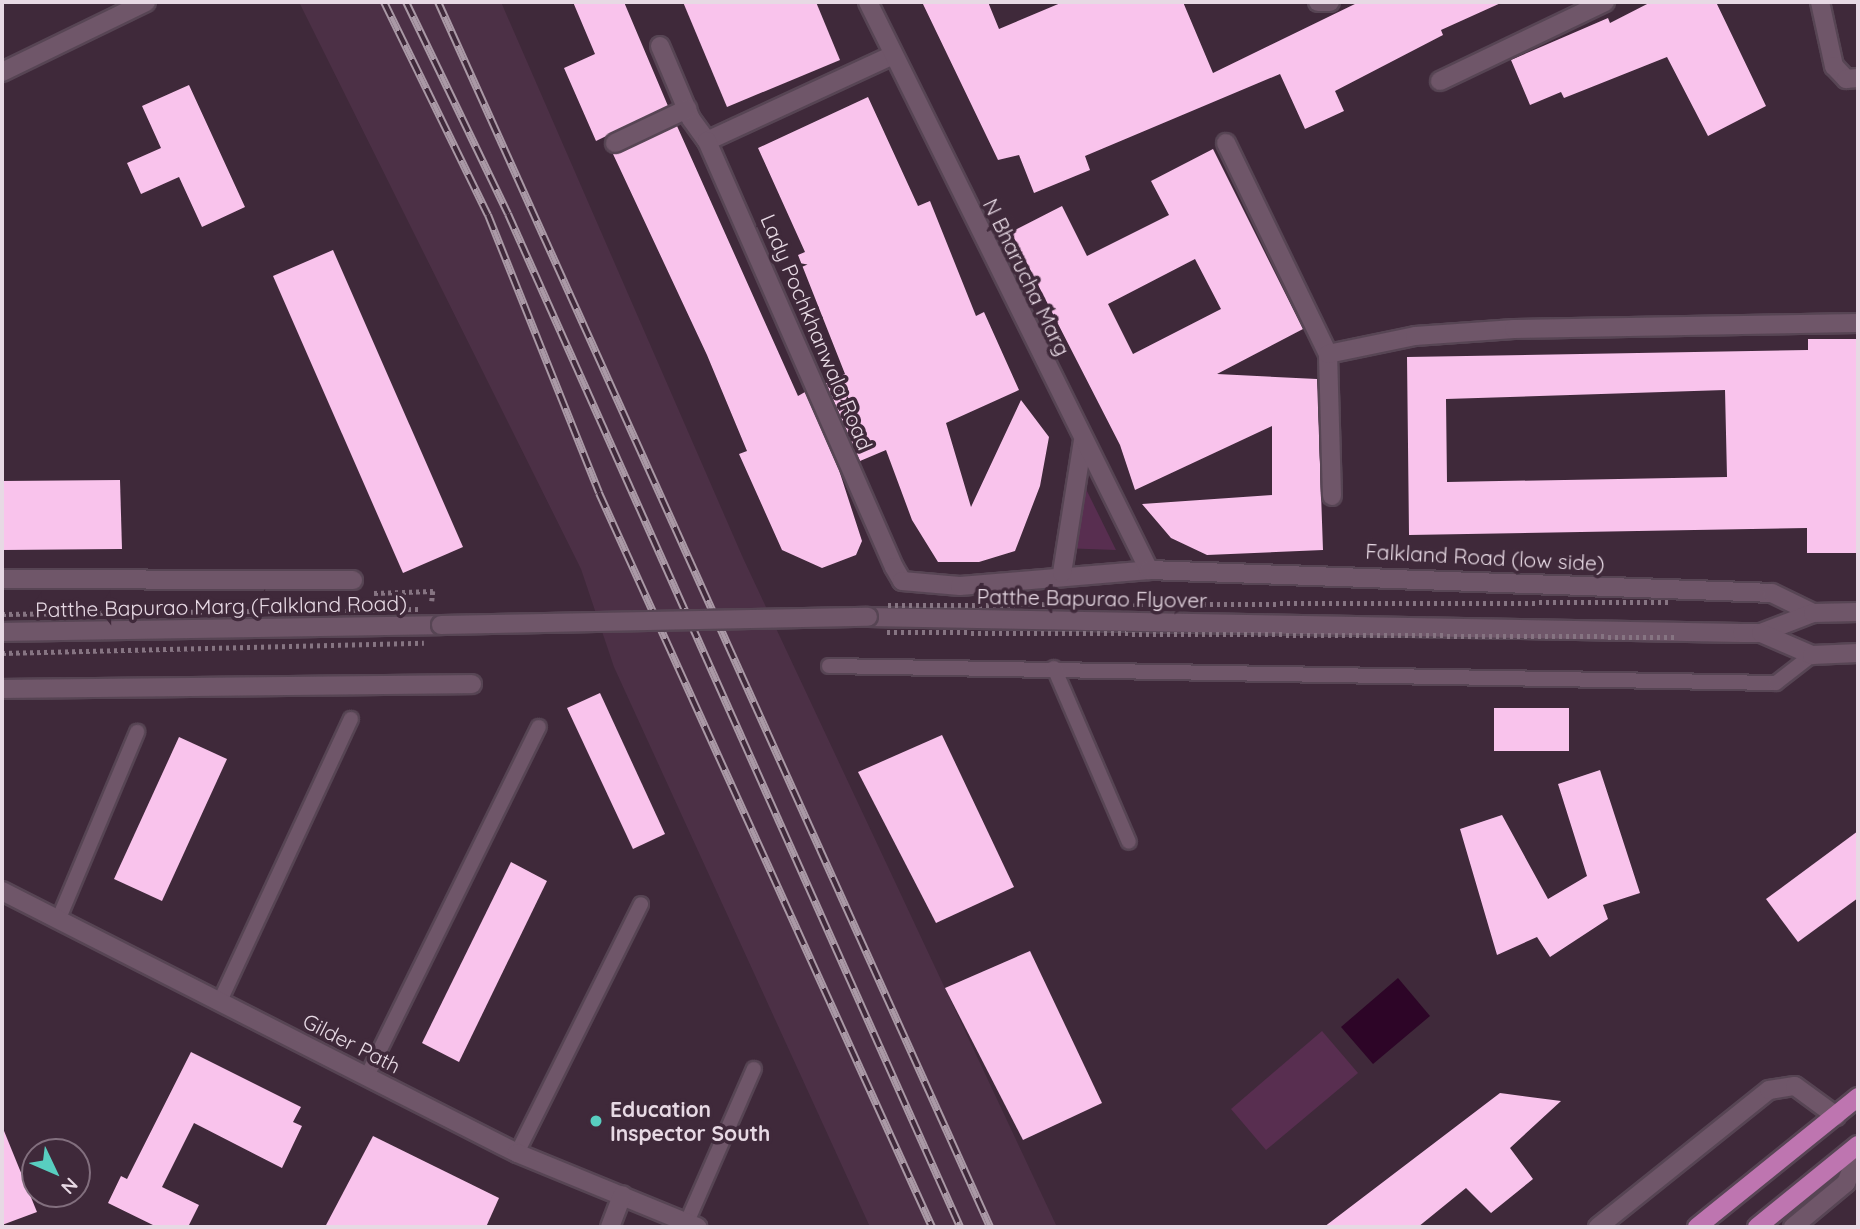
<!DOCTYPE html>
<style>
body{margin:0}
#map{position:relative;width:1860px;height:1229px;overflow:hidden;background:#3f293a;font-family:Quicksand,sans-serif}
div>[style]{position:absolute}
.built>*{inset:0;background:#4c3046}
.green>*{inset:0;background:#582e50}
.water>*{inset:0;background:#2d0527}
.building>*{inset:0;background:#f9c3ec}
.path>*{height:4.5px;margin-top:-2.25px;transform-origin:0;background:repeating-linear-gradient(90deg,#867482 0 3.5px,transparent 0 7px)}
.roads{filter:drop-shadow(2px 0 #574554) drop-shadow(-2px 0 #574554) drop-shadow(0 2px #574554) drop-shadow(0 -2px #574554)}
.lane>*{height:14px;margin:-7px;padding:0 7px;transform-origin:7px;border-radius:7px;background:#6f5669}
.street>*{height:18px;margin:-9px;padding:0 9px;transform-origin:9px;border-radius:9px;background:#6f5669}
.secondary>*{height:18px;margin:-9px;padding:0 9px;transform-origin:9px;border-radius:9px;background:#6f5669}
.primary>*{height:18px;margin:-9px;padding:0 9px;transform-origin:9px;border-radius:9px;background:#be75b0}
.rail>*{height:8px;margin-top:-4px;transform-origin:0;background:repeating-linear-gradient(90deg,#3f293a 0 16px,#aa99a6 0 32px);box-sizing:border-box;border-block:2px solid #aa99a6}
.path-bridge>*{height:4.5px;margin-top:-2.25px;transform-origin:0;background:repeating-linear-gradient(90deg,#867482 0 3.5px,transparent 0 7px)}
.bridges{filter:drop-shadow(2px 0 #574554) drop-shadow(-2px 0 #574554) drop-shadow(0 2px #574554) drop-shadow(0 -2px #574554)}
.secondary-bridge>*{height:18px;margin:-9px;padding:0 9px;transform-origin:9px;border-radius:9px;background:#6f5669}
.dots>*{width:19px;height:19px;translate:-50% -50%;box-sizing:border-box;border:4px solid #3f293a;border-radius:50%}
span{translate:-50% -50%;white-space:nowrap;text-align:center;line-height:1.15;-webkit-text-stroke:7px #3f293a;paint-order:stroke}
.street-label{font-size:21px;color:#e7d9e4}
.poi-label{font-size:21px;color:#e7d9e4;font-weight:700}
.left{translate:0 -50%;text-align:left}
.frame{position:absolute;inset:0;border:4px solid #e7d9e4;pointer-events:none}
.north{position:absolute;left:21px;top:1138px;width:70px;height:70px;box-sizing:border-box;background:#3f293a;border:2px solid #826f7e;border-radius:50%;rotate:134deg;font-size:19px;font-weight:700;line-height:28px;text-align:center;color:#e7d9e4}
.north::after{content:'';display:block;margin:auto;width:24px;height:32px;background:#58cec0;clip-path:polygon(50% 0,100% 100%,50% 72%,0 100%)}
</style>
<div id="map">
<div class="built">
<i style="clip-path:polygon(299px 2px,501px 2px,743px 558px,1057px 1227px,870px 1227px,614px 667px,581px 569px)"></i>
</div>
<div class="green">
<i style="clip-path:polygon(1084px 485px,1116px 550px,1060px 548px)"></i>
<i style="clip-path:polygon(1322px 1031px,1358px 1073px,1266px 1150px,1231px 1109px)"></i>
</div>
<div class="water">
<i style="clip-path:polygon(1398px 978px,1430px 1016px,1373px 1064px,1341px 1027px)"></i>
</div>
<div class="building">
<i style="clip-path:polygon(573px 2px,624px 2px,668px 106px,596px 141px,564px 68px,595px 54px)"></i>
<i style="clip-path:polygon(683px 2px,816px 2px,840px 60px,727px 107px)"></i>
<i style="clip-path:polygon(922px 2px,988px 2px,999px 29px,1063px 2px,1183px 2px,1213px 73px,1359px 2px,1503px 2px,1441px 30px,1443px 35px,1335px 91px,1344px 111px,1305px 129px,1280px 74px,1085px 156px,1090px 170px,1034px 193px,1019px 155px,998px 160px)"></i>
<i style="clip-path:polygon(1651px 2px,1716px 2px,1766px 106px,1708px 136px,1667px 57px,1564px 98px,1561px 92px,1530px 105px,1511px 60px,1608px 18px,1610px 23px)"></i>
<i style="clip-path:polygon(189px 85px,245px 207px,202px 227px,179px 177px,141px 194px,127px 163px,161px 148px,142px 106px)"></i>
<i style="clip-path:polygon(868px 97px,918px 206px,930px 201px,976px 316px,984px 312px,1019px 390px,946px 423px,971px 507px,1021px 400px,1049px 437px,1040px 486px,1015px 551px,979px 562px,938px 562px,912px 520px,886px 450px,860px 461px,826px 383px,845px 374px,798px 255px,805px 252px,758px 148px)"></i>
<i style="clip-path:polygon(677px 126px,798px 396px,805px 392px,839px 470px,862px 541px,856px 555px,822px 568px,782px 550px,739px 454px,747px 451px,707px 355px,613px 154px)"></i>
<i style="clip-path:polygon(evenodd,1213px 149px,1303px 329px,1217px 374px,1317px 379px,1323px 550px,1207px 555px,1171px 538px,1142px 504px,1272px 495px,1272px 426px,1135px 490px,1120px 445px,1011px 232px,1062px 206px,1087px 256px,1169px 215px,1151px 181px,1213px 149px,1195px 259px,1221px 309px,1133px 354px,1108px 304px,1195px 259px)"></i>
<i style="clip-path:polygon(333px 250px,463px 547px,403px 573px,273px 276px)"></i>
<i style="clip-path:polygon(evenodd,1808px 339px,1858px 339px,1858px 553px,1807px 553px,1807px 528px,1409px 535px,1407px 357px,1808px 350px,1808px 339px,1725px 390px,1727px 477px,1447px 482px,1446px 399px,1725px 390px)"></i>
<i style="clip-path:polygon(120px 480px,122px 549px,2px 550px,2px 481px)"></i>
<i style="clip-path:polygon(600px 693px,665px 834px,633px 849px,567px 708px)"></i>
<i style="clip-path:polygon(1494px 708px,1569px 708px,1569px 751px,1494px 751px)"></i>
<i style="clip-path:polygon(942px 735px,1014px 887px,936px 923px,858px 772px)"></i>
<i style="clip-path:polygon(179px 737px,227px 759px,162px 901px,114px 879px)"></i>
<i style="clip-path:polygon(1600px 770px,1640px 893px,1603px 905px,1608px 919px,1550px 957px,1537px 937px,1497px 955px,1460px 829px,1502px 815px,1548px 899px,1587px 876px,1558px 784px)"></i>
<i style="clip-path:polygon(1858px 831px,1858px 898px,1798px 942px,1766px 899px)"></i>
<i style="clip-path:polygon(511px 862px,547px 881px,459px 1062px,422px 1043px)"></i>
<i style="clip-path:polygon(1030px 951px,1102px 1103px,1023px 1140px,945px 988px)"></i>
<i style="clip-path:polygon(191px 1052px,301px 1107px,293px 1122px,302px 1126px,282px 1168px,194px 1123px,162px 1187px,199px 1205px,188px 1227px,157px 1227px,108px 1203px,121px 1176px,127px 1179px)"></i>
<i style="clip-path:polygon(1500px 1093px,1561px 1101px,1510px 1148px,1533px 1179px,1491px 1213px,1466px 1188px,1418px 1227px,1324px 1227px)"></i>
<i style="clip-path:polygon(2px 1126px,37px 1212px,2px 1225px)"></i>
<i style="clip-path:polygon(373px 1136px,499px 1198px,486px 1227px,325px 1227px)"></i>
</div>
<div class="path">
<i style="left:374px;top:593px;width:59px;rotate:-1.9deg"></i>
<i style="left:433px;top:591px;width:10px;rotate:96deg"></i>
</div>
<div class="roads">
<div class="lane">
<i style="left:829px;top:666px;width:947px;rotate:1.03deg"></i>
<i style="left:1776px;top:683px;width:46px;rotate:-37.9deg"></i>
<i style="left:1054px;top:668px;width:189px;rotate:66.7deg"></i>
<i style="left:59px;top:918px;width:202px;rotate:-67.2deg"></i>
<i style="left:220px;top:1001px;width:311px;rotate:-65.1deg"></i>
<i style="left:367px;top:1076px;width:389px;rotate:-63.8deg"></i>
<i style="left:517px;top:1153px;width:278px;rotate:-63.5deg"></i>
<i style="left:687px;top:1222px;width:167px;rotate:-66.4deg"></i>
</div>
<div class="street">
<i style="left:1318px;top:2px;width:12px"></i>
<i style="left:1820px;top:2px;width:66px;rotate:77.7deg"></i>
<i style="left:1834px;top:66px;width:18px;rotate:47deg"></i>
<i style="left:1846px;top:79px;width:12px;rotate:-5deg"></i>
<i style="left:660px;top:46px;width:79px;rotate:67deg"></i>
<i style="left:691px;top:119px;width:27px;rotate:54deg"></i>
<i style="left:893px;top:55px;width:205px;rotate:155.2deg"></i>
<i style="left:707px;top:141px;width:465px;rotate:66.3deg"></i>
<i style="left:894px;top:567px;width:16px;rotate:60deg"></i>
<i style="left:902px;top:581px;width:58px;rotate:4.9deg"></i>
<i style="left:960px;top:586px;width:190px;rotate:-4.8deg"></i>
<i style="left:2px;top:72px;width:160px;rotate:-25.9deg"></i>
<i style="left:1440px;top:81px;width:183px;rotate:-25.6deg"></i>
<i style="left:615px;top:143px;width:80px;rotate:-25.3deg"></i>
<i style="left:1226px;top:143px;width:234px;rotate:64.2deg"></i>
<i style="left:1328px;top:354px;width:142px;rotate:88.4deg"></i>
<i style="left:1328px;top:354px;width:89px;rotate:-11.7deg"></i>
<i style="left:1415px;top:336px;width:99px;rotate:-4deg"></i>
<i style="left:1514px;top:329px;width:344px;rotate:-1deg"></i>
<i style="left:1062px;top:573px;width:134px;rotate:-81deg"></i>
<i style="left:2px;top:579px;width:351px;rotate:0.2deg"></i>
<i style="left:2px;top:689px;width:470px;rotate:-0.6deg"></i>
<i style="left:2px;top:891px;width:578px;rotate:26.96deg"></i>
<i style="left:517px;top:1153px;width:195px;rotate:22.3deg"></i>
<i style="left:610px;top:1227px;width:34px;rotate:-69deg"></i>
<i style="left:1598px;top:1227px;width:219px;rotate:-38.7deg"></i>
<i style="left:1769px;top:1090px;width:26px;rotate:-9deg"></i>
<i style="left:1795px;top:1086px;width:51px;rotate:36.2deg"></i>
<i style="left:1793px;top:1227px;width:69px;rotate:-39.7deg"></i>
<i style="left:1846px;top:1183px;width:30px;rotate:-67deg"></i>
</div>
<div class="secondary">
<i style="left:868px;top:2px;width:634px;rotate:63.68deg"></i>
<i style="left:1149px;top:570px;width:623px;rotate:2.11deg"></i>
<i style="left:1772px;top:593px;width:46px;rotate:26deg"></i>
<i style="left:868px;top:617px;width:874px;rotate:1.05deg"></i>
<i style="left:1742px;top:633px;width:19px"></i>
<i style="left:1761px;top:633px;width:56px;rotate:-21deg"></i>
<i style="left:1813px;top:613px;width:45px;rotate:-1.3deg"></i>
<i style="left:2px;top:632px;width:439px;rotate:-0.9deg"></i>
<i style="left:1761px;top:633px;width:56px;rotate:23.3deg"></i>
<i style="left:1812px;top:655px;width:46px;rotate:-2.5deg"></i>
</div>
<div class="primary">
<i style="left:1697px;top:1227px;width:207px;rotate:-38.9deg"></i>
<i style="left:1757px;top:1227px;width:130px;rotate:-39.1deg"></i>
</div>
</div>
<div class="rail">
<i style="left:384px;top:2px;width:237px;rotate:64deg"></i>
<i style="left:488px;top:215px;width:299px;rotate:68.2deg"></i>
<i style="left:599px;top:493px;width:806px;rotate:65.6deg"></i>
<i style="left:406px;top:2px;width:235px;rotate:64.3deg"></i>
<i style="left:508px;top:214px;width:1109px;rotate:65.95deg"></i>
<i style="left:438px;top:2px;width:1344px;rotate:65.74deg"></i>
</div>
<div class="path-bridge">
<i style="left:888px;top:605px;width:783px;rotate:-0.22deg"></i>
<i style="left:2px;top:614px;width:419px;rotate:-0.7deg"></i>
<i style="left:887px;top:632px;width:791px;rotate:0.36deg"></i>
<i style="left:2px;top:653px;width:422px;rotate:-1.4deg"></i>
</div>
<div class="bridges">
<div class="secondary-bridge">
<i style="left:441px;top:625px;width:427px;rotate:-1.1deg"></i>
</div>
</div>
<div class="dots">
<i style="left:596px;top:1121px;background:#58cec0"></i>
</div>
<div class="street-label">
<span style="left:1027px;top:277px;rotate:64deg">N Bharucha Marg</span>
<span style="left:817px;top:332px;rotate:67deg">Lady Pochkhanwala Road</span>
<span style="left:1485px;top:557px;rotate:3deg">Falkland Road (low side)</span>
<span style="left:1092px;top:598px;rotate:1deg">Patthe Bapurao Flyover</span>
<span style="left:221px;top:606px;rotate:-1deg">Patthe Bapurao Marg (Falkland Road)</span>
<span style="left:352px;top:1043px;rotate:27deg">Gilder Path</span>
</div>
<div class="poi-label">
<span class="left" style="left:610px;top:1121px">Education<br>Inspector South</span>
</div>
<div class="frame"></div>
<div class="north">N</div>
</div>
